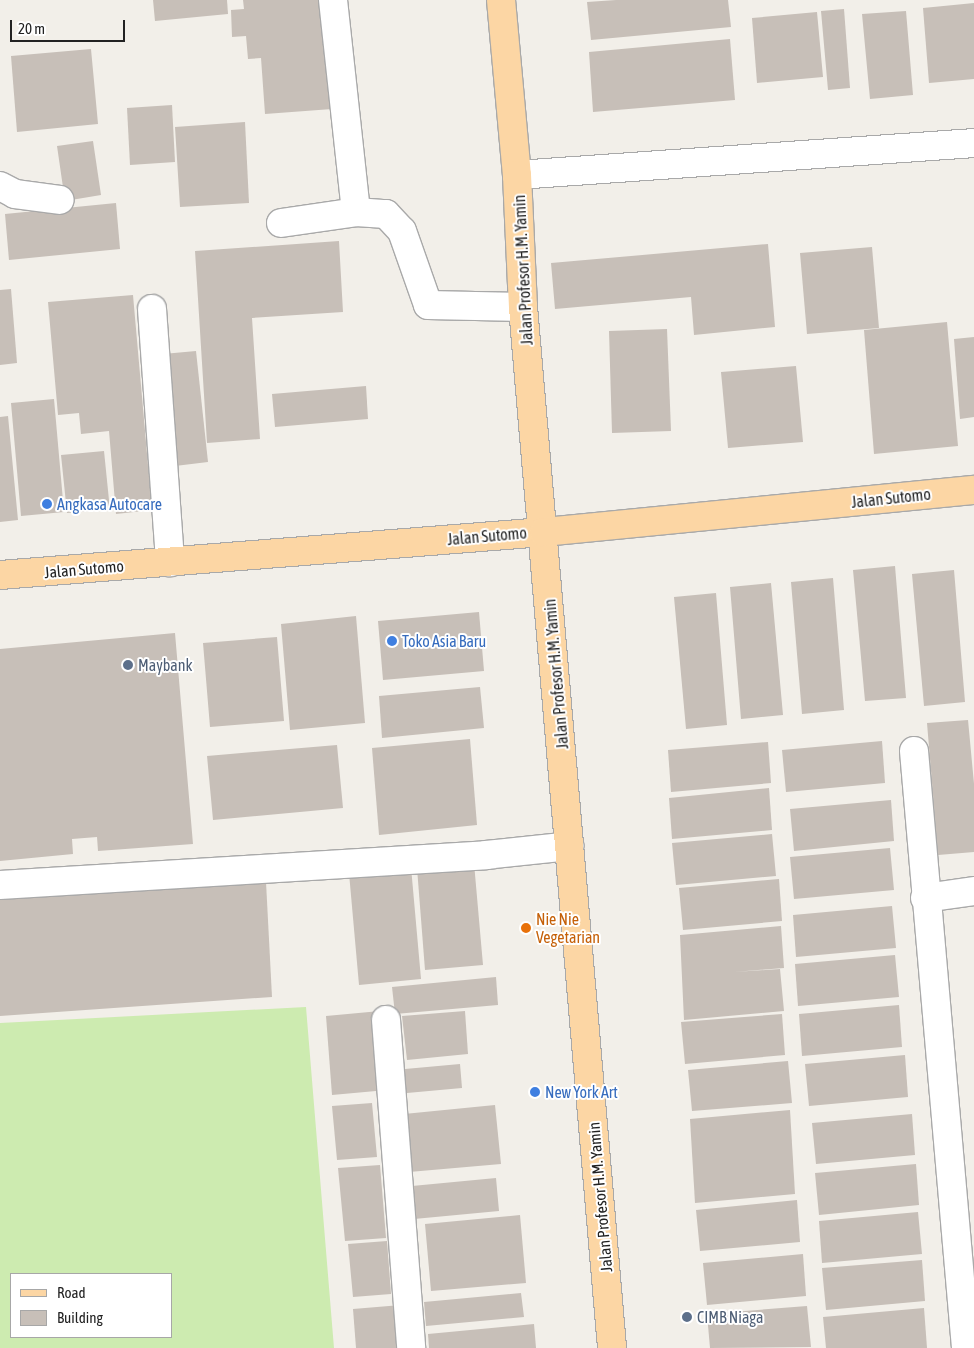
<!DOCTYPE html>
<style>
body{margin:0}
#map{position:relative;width:974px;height:1348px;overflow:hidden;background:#f2efe9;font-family:"Asap Condensed",sans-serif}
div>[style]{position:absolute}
.grass>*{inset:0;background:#cdebb0}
.building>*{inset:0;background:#c7bfb8}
.roads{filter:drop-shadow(1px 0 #a9a9a9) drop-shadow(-1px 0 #a9a9a9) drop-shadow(0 1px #a9a9a9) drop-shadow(0 -1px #a9a9a9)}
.minor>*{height:28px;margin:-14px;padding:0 14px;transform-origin:14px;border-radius:14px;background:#fff}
.major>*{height:28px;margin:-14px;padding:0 14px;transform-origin:14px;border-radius:14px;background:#fcd6a4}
.dots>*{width:14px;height:14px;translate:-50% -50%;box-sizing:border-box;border:2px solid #fff;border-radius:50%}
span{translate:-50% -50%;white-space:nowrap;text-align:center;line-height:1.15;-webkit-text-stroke:4px #fff;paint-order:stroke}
.street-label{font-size:16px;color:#222}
.shop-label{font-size:16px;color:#366cbe}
.left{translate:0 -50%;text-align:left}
.service-label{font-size:16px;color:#4e5e75}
.food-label{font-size:16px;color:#c56008}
.legend{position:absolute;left:10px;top:1273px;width:162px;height:65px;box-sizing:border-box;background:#fff;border:1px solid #a7a7a7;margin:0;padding:6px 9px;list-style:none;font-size:15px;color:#222}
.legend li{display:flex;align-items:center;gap:10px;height:25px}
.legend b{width:25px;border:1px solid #a7a7a7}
.scale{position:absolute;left:10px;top:20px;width:115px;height:22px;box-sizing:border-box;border:2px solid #222;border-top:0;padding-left:6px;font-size:15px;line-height:18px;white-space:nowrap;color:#222;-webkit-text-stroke:4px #fff;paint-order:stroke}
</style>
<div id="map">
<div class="grass">
<i style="clip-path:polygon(evenodd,306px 1007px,334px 1348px,0 1348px,0 1023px,306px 1007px,11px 1274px,171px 1274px,171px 1337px,11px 1337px,11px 1274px)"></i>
</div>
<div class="building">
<i style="clip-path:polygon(153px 0,227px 0,228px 14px,155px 21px)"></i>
<i style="clip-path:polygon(243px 0,325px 0,332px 109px,265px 114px,261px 58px,248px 59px,246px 36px,232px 37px,231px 10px,244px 9px)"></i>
<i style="clip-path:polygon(616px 0,728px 0,731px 27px,591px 40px,587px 2px)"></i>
<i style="clip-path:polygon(974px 3px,974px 79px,929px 83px,923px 8px)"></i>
<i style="clip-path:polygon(844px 9px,850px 88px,828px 90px,821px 11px)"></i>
<i style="clip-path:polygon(906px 11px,913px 95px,870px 99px,862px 14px)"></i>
<i style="clip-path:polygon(817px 12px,823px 77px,757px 83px,752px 18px)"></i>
<i style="clip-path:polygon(730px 39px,735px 100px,593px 112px,589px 52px)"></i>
<i style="clip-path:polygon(91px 49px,98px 124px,17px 132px,11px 56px)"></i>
<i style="clip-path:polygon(172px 105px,175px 162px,130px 165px,127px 108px)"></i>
<i style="clip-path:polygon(245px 122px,249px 203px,180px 207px,175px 127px)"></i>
<i style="clip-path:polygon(93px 141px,101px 195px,65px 201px,57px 146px)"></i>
<i style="clip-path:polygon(116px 203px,120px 249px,9px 260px,5px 214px)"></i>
<i style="clip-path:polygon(339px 241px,343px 312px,252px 318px,260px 439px,207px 443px,195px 251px)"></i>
<i style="clip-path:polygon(768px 244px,775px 327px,694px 335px,691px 297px,555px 309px,551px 263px)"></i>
<i style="clip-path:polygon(872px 247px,879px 328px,807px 334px,800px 253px)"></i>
<i style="clip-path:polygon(11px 289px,17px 363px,0 365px,0 290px)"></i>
<i style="clip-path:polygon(133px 295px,152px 510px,116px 514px,109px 431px,81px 434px,79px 413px,58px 415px,48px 302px)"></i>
<i style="clip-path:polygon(947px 322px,958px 446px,874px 454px,864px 330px)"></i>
<i style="clip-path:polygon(667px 329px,671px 431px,612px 433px,609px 331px)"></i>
<i style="clip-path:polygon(974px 337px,974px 417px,960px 419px,954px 339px)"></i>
<i style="clip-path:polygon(196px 351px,208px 462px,175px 466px,163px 354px)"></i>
<i style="clip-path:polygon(796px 366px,803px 442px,728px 448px,721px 372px)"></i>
<i style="clip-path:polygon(366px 386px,368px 419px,275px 427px,272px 394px)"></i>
<i style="clip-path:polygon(54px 399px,64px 512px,21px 516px,11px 403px)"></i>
<i style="clip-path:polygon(8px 416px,18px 520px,0 522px,0 417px)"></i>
<i style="clip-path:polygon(104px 451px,110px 510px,67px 513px,61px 455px)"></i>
<i style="clip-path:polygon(895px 566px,906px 698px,865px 701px,853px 570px)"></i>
<i style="clip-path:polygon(954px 570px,965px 702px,924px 706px,912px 574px)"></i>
<i style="clip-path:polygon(833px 578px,844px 710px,802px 714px,791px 582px)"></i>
<i style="clip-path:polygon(771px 583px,783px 715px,741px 719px,730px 587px)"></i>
<i style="clip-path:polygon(716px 593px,727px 725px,686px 729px,674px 597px)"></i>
<i style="clip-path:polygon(479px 612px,484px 671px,383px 680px,378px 621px)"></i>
<i style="clip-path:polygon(356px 616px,365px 723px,290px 730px,281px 624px)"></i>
<i style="clip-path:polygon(175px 633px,193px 844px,98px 851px,97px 837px,72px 839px,73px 854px,0 861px,0 649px)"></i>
<i style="clip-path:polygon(277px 637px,284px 721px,210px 727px,203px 643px)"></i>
<i style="clip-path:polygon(480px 687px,484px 728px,382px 738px,379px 696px)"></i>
<i style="clip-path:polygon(968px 720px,974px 784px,974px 852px,938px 855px,927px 723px)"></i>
<i style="clip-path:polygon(470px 739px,477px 825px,379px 835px,372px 748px)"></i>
<i style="clip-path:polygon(882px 741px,885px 783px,786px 792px,782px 750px)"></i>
<i style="clip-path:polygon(768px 742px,771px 783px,671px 792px,668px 750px)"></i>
<i style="clip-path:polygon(337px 745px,343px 808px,213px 820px,207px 756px)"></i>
<i style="clip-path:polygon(769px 788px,772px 830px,672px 839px,669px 798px)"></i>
<i style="clip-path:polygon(891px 800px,894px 841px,794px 851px,790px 809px)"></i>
<i style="clip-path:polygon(772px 834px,776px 876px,676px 885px,672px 843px)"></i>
<i style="clip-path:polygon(890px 848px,894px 890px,794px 899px,790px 857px)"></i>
<i style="clip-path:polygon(474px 863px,483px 965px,425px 970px,417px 868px)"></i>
<i style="clip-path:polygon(411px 867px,421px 979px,359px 985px,349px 873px)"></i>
<i style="clip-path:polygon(779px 879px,782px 921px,683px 930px,679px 888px)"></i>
<i style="clip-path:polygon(266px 882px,272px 997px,0 1016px,0 900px)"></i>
<i style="clip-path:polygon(892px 906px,896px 948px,796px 957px,793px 915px)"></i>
<i style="clip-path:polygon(781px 926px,784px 968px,734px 972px,780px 969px,784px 1011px,684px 1020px,680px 935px)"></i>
<i style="clip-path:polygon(895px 955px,899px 997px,798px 1006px,795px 964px)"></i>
<i style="clip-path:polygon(496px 977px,498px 1005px,395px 1014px,392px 987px)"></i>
<i style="clip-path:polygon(899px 1005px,902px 1047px,802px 1056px,799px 1014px)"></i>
<i style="clip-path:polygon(380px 1011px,387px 1090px,332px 1095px,326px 1016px)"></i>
<i style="clip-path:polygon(465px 1011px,468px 1054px,407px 1060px,402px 1016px)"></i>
<i style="clip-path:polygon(782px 1014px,785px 1055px,685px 1064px,681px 1022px)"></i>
<i style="clip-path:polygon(905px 1055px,908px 1097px,809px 1106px,805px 1064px)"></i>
<i style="clip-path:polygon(788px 1061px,792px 1103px,692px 1111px,688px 1070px)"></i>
<i style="clip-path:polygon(460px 1064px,462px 1088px,396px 1094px,394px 1070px)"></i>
<i style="clip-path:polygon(372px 1103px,377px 1157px,337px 1160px,332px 1106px)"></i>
<i style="clip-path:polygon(495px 1105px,501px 1164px,409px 1172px,404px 1114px)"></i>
<i style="clip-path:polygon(790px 1110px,795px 1194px,695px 1203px,690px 1119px)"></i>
<i style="clip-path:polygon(912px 1114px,915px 1155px,816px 1164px,812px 1123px)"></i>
<i style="clip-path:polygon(916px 1164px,919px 1205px,819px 1215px,815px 1173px)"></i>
<i style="clip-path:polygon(380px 1165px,386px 1238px,345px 1241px,338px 1168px)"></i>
<i style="clip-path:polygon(496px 1178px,499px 1211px,414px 1219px,412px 1186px)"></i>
<i style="clip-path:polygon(797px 1200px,800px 1242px,700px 1251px,696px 1210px)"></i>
<i style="clip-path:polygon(918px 1212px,922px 1254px,822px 1263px,819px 1221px)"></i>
<i style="clip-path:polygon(520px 1215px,526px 1283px,431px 1291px,425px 1224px)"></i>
<i style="clip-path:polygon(387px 1241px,391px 1294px,353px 1297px,348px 1244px)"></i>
<i style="clip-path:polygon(803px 1254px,806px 1296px,707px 1305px,703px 1263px)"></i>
<i style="clip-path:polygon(922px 1260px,925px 1301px,826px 1310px,822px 1268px)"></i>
<i style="clip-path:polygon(521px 1293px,524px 1317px,426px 1326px,424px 1302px)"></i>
<i style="clip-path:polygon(401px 1305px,405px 1348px,356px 1348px,353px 1309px)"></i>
<i style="clip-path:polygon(807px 1306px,811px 1347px,710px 1348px,707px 1314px)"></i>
<i style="clip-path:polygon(924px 1308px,927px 1348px,826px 1348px,823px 1317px)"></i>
<i style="clip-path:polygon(534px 1324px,536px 1348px,429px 1348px,428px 1334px)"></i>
</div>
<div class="roads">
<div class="minor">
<i style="left:333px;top:0;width:213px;rotate:83.8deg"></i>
<i style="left:517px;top:175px;width:458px;rotate:-4deg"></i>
<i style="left:0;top:186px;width:17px;rotate:28deg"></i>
<i style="left:15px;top:194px;width:45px;rotate:7.6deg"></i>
<i style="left:281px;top:223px;width:76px;rotate:-8.3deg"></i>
<i style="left:356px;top:212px;width:30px;rotate:4deg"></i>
<i style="left:386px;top:214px;width:23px;rotate:47deg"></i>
<i style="left:402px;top:231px;width:78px;rotate:70.6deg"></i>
<i style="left:428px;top:305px;width:95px;rotate:1.2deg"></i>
<i style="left:152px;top:309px;width:254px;rotate:85.9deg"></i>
<i style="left:914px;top:751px;width:599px;rotate:85.02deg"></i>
<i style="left:0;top:885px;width:487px;rotate:-3.5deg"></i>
<i style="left:486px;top:855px;width:84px;rotate:-6.1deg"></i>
<i style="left:925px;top:898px;width:49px;rotate:-8.1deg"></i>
<i style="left:386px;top:1020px;width:329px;rotate:85.6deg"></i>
</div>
<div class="major">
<i style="left:501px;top:0;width:176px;rotate:84.8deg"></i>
<i style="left:517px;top:175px;width:132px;rotate:87.4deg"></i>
<i style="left:523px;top:307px;width:1045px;rotate:85.11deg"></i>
<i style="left:0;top:575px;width:546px;rotate:-4.52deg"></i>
<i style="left:544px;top:532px;width:432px;rotate:-5.6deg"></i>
</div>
</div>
<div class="dots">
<i style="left:47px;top:504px;background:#3f7fe0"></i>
<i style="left:392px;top:641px;background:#3f7fe0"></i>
<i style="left:128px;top:665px;background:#5c6f8a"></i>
<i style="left:526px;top:928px;background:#e8710a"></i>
<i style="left:535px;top:1092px;background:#3f7fe0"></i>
<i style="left:687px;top:1317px;background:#5c6f8a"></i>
</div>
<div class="street-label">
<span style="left:523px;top:270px;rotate:-93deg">Jalan Profesor H.M. Yamin</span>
<span style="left:891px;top:498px;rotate:-6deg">Jalan Sutomo</span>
<span style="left:487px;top:536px;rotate:-5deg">Jalan Sutomo</span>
<span style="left:84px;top:569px;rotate:-5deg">Jalan Sutomo</span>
<span style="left:556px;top:674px;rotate:-95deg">Jalan Profesor H.M. Yamin</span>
<span style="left:600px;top:1197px;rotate:-95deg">Jalan Profesor H.M. Yamin</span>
</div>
<div class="shop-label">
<span class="left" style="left:57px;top:504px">Angkasa Autocare</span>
<span class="left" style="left:402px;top:641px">Toko Asia Baru</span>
<span class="left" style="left:545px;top:1092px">New York Art</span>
</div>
<div class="service-label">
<span class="left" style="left:138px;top:665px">Maybank</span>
<span class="left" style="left:697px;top:1317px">CIMB Niaga</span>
</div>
<div class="food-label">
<span class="left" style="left:536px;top:928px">Nie Nie<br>Vegetarian</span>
</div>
<ul class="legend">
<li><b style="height:6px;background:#fcd6a4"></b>Road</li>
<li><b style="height:14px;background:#c7bfb8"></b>Building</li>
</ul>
<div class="scale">20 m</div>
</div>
